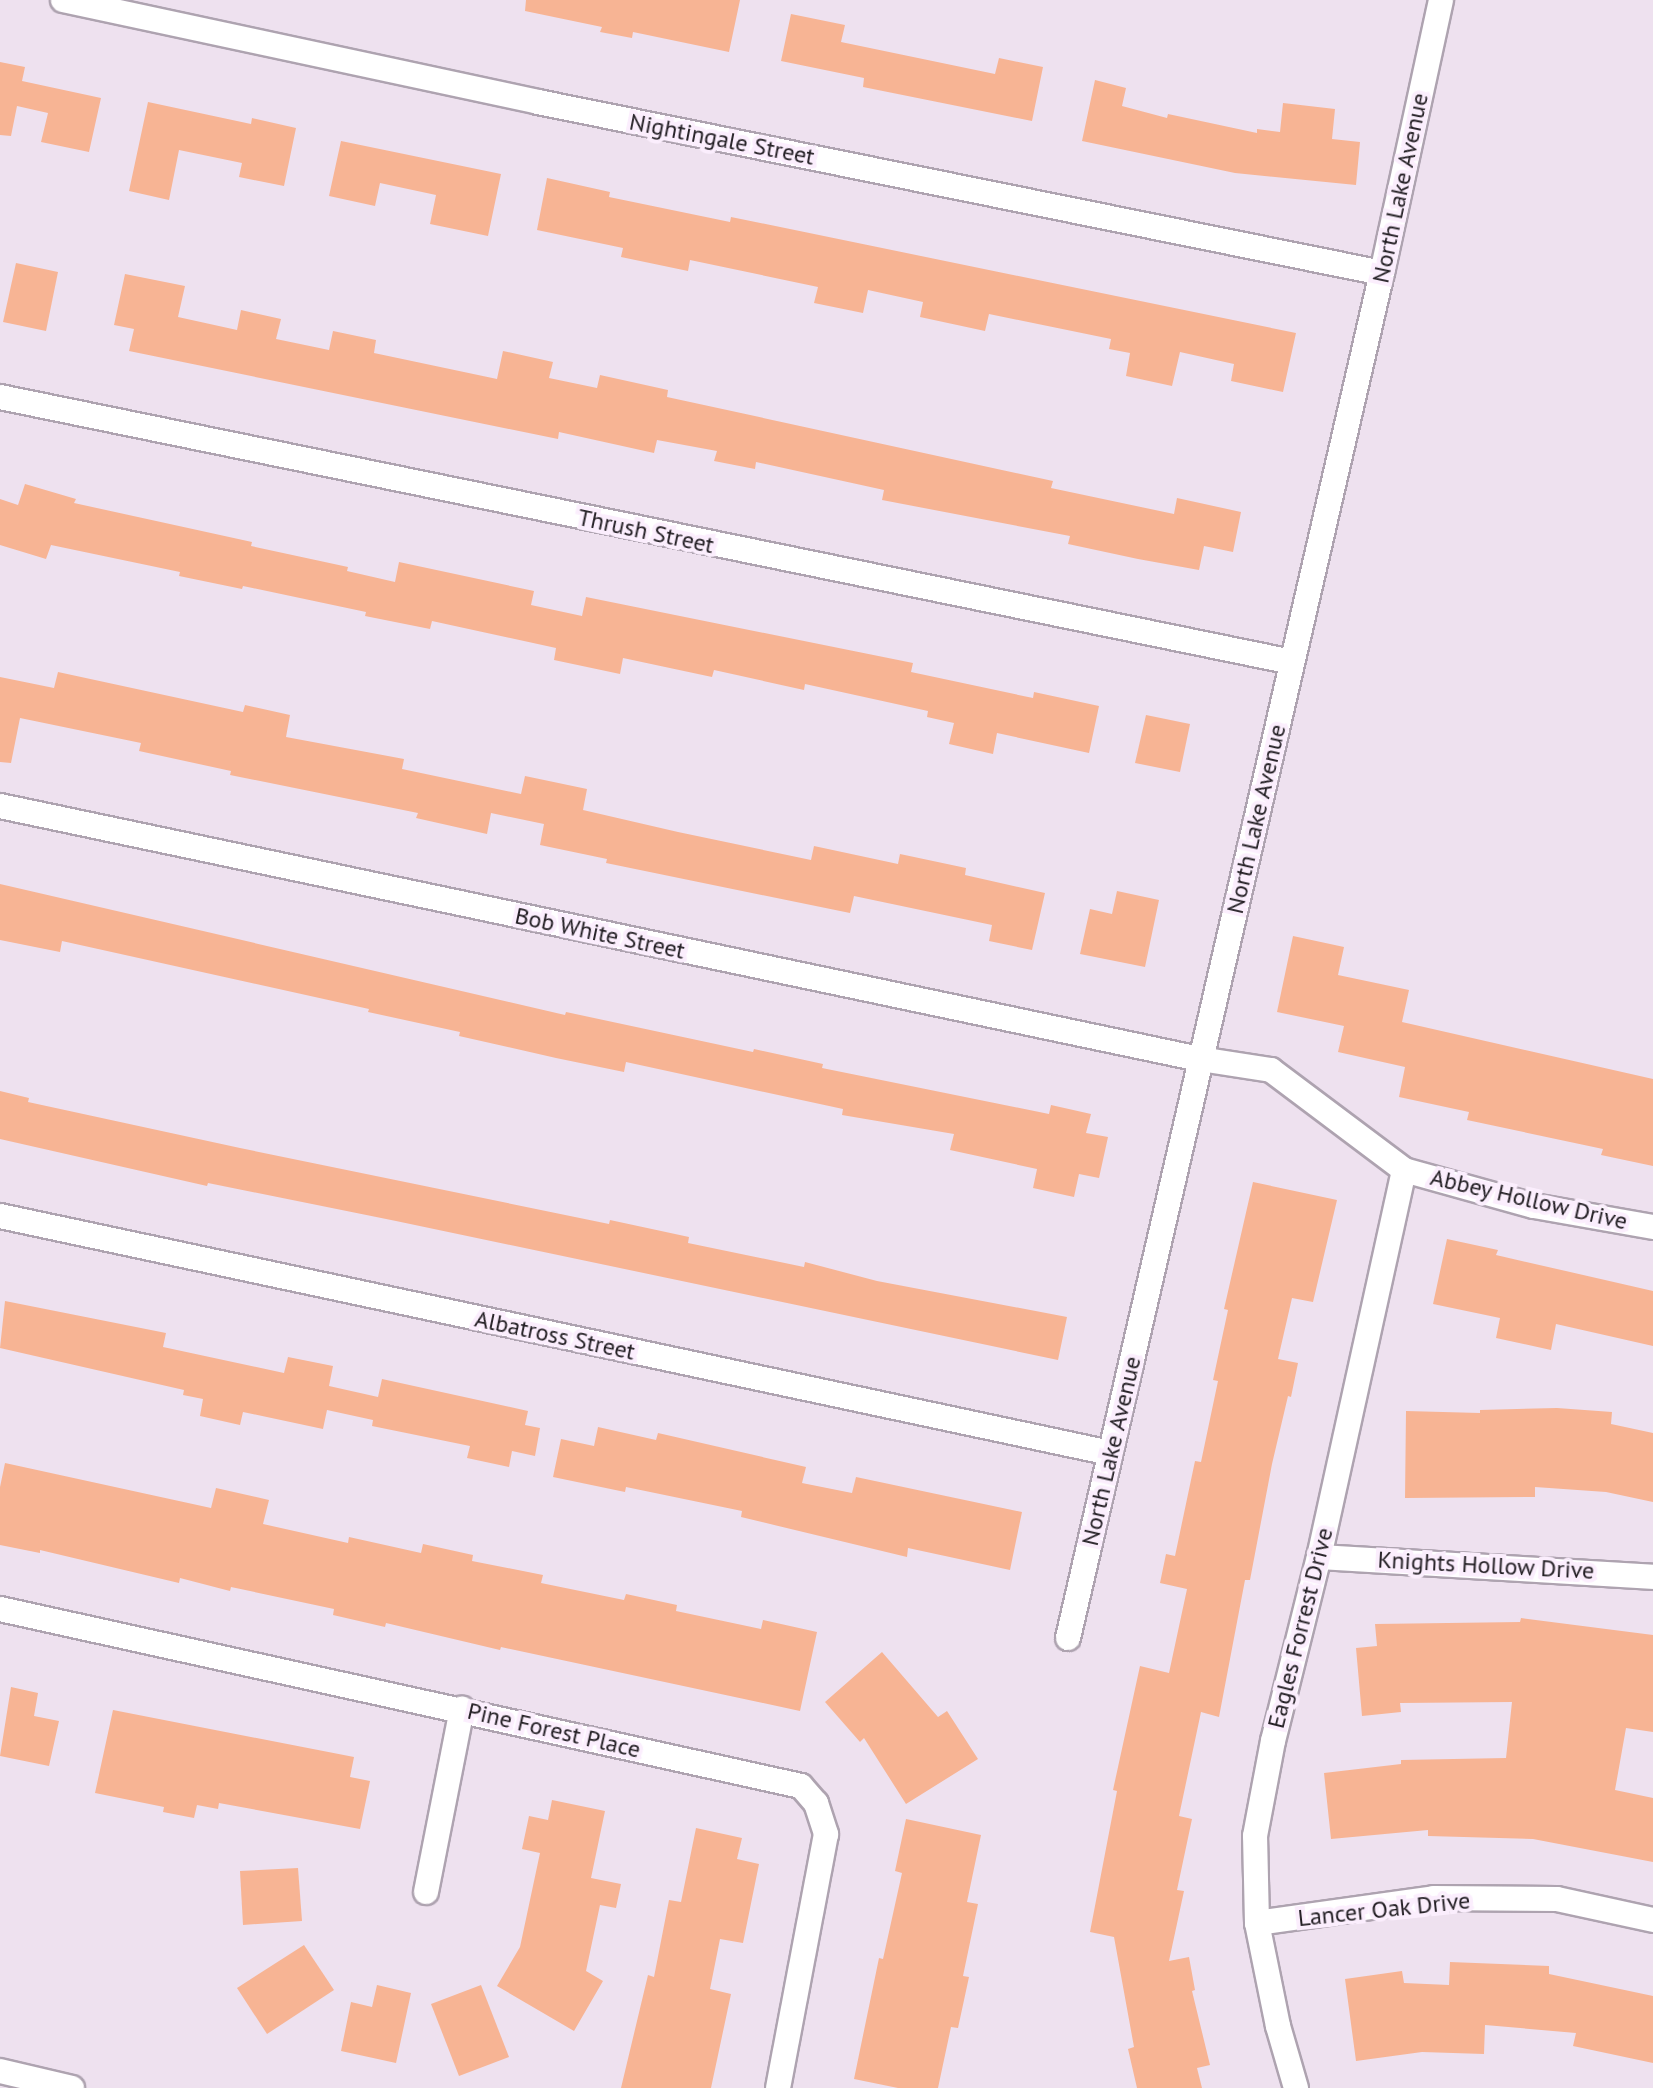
<!DOCTYPE html>
<style>
body{margin:0}
#map{position:relative;width:1653px;height:2088px;overflow:hidden;background:#eee1ef;font-family:"PT Sans",sans-serif}
div>[style]{position:absolute}
.building>*{inset:0;background:#f7b494}
.roads{filter:drop-shadow(2px 0 #aea3b0) drop-shadow(-2px 0 #aea3b0) drop-shadow(0 2px #aea3b0) drop-shadow(0 -2px #aea3b0)}
.street>*{height:24px;margin:-12px;padding:0 12px;transform-origin:12px;border-radius:12px;background:#fff}
span{translate:-50% -50%;white-space:nowrap;text-align:center;line-height:1.15;-webkit-text-stroke:8px #fbeefd;paint-order:stroke}
.street-label{font-size:24px;color:#211d22}
</style>
<div id="map">
<div class="building">
<i style="clip-path:polygon(526px 0,740px 0,729px 52px,633px 32px,632px 38px,600px 32px,602px 27px,525px 11px)"></i>
<i style="clip-path:polygon(791px 14px,845px 25px,841px 42px,995px 74px,999px 58px,1043px 67px,1032px 121px,863px 87px,864px 78px,781px 61px)"></i>
<i style="clip-path:polygon(0 62px,25px 67px,22px 81px,101px 98px,89px 152px,41px 142px,48px 113px,17px 106px,11px 136px,0 135px)"></i>
<i style="clip-path:polygon(1095px 80px,1126px 88px,1122px 106px,1167px 118px,1168px 114px,1257px 133px,1257px 129px,1280px 132px,1283px 103px,1335px 109px,1332px 139px,1360px 142px,1356px 185px,1235px 173px,1082px 141px)"></i>
<i style="clip-path:polygon(148px 102px,251px 124px,252px 118px,296px 128px,284px 186px,239px 177px,242px 163px,179px 150px,169px 200px,129px 191px)"></i>
<i style="clip-path:polygon(341px 141px,501px 174px,488px 236px,430px 224px,436px 195px,380px 183px,375px 206px,329px 196px)"></i>
<i style="clip-path:polygon(547px 178px,610px 192px,609px 197px,730px 222px,731px 217px,1296px 333px,1283px 392px,1231px 381px,1234px 364px,1180px 352px,1172px 386px,1126px 376px,1130px 353px,1109px 349px,1111px 339px,989px 314px,985px 331px,920px 317px,923px 302px,868px 290px,863px 313px,814px 303px,818px 287px,690px 260px,688px 271px,621px 257px,623px 248px,537px 230px)"></i>
<i style="clip-path:polygon(16px 263px,58px 272px,46px 331px,3px 322px)"></i>
<i style="clip-path:polygon(125px 274px,185px 286px,178px 317px,237px 330px,241px 310px,281px 319px,276px 339px,329px 350px,333px 331px,376px 340px,374px 353px,497px 379px,503px 351px,553px 362px,549px 378px,597px 388px,600px 375px,668px 390px,667px 397px,1053px 481px,1051px 488px,1174px 514px,1177px 498px,1241px 512px,1233px 552px,1204px 546px,1199px 570px,1138px 559px,1068px 544px,1070px 536px,882px 500px,884px 490px,756px 462px,755px 469px,714px 461px,717px 451px,657px 440px,654px 453px,559px 432px,558px 439px,129px 351px,134px 329px,114px 325px)"></i>
<i style="clip-path:polygon(25px 484px,76px 499px,74px 503px,252px 542px,251px 546px,348px 567px,347px 571px,395px 582px,399px 562px,534px 591px,531px 605px,582px 616px,586px 597px,913px 663px,911px 672px,1033px 698px,1034px 692px,1099px 706px,1089px 753px,997px 733px,993px 754px,949px 744px,954px 723px,927px 717px,928px 711px,805px 684px,804px 690px,714px 670px,712px 677px,623px 658px,620px 674px,554px 660px,556px 648px,432px 621px,430px 629px,365px 616px,366px 612px,243px 586px,242px 589px,179px 576px,180px 572px,51px 545px,46px 559px,0 545px,0 499px,18px 505px)"></i>
<i style="clip-path:polygon(58px 672px,243px 712px,245px 705px,290px 715px,286px 737px,404px 759px,402px 769px,521px 794px,525px 776px,587px 789px,583px 810px,678px 832px,811px 860px,814px 846px,898px 864px,900px 854px,966px 868px,965px 875px,1045px 893px,1032px 950px,989px 941px,992px 925px,854px 896px,850px 913px,606px 863px,607px 859px,540px 845px,544px 824px,491px 813px,487px 834px,416px 818px,418px 813px,230px 775px,231px 771px,139px 751px,141px 743px,20px 718px,11px 763px,0 762px,0 677px,54px 688px)"></i>
<i style="clip-path:polygon(1146px 715px,1190px 724px,1180px 772px,1135px 763px)"></i>
<i style="clip-path:polygon(0 884px,565px 1015px,566px 1012px,753px 1052px,754px 1049px,823px 1064px,822px 1068px,1049px 1114px,1051px 1105px,1091px 1114px,1086px 1133px,1108px 1137px,1099px 1178px,1079px 1174px,1074px 1197px,1033px 1188px,1037px 1169px,950px 1150px,954px 1134px,842px 1115px,843px 1109px,626px 1062px,624px 1072px,556px 1058px,459px 1036px,460px 1032px,368px 1012px,369px 1009px,62px 941px,60px 952px,0 940px)"></i>
<i style="clip-path:polygon(1117px 891px,1159px 900px,1145px 967px,1080px 954px,1090px 909px,1112px 914px)"></i>
<i style="clip-path:polygon(1293px 936px,1344px 947px,1338px 975px,1409px 990px,1402px 1022px,1653px 1079px,1653px 1166px,1601px 1155px,1603px 1149px,1467px 1120px,1469px 1112px,1399px 1097px,1405px 1067px,1338px 1052px,1344px 1026px,1277px 1012px)"></i>
<i style="clip-path:polygon(0 1091px,29px 1098px,28px 1102px,240px 1148px,609px 1224px,610px 1220px,689px 1237px,688px 1243px,804px 1267px,805px 1262px,877px 1281px,1067px 1317px,1058px 1360px,396px 1221px,208px 1183px,207px 1186px,0 1139px)"></i>
<i style="clip-path:polygon(1253px 1182px,1337px 1200px,1313px 1302px,1292px 1298px,1278px 1359px,1298px 1363px,1291px 1397px,1288px 1396px,1272px 1464px,1250px 1580px,1245px 1580px,1219px 1717px,1201px 1712px,1179px 1816px,1192px 1819px,1177px 1890px,1184px 1891px,1169px 1961px,1189px 1957px,1195px 1990px,1192px 1991px,1210px 2065px,1197px 2068px,1202px 2088px,1137px 2088px,1128px 2049px,1134px 2047px,1114px 1937px,1090px 1932px,1117px 1791px,1113px 1790px,1140px 1666px,1169px 1673px,1187px 1589px,1160px 1583px,1166px 1554px,1175px 1556px,1195px 1461px,1201px 1462px,1218px 1381px,1213px 1380px,1228px 1310px,1224px 1309px)"></i>
<i style="clip-path:polygon(1447px 1239px,1498px 1250px,1496px 1255px,1653px 1291px,1653px 1346px,1556px 1324px,1551px 1350px,1496px 1338px,1500px 1318px,1433px 1304px)"></i>
<i style="clip-path:polygon(5px 1301px,166px 1333px,163px 1347px,284px 1373px,288px 1357px,333px 1366px,329px 1386px,378px 1397px,382px 1379px,528px 1411px,525px 1425px,540px 1428px,535px 1456px,512px 1451px,509px 1467px,467px 1458px,470px 1446px,372px 1426px,373px 1420px,327px 1410px,323px 1429px,243px 1412px,240px 1425px,200px 1416px,203px 1399px,183px 1395px,184px 1390px,0 1348px)"></i>
<i style="clip-path:polygon(1557px 1408px,1612px 1412px,1611px 1424px,1653px 1433px,1653px 1502px,1606px 1492px,1535px 1487px,1535px 1497px,1405px 1498px,1406px 1411px,1480px 1413px,1480px 1410px)"></i>
<i style="clip-path:polygon(598px 1427px,656px 1440px,658px 1433px,806px 1467px,802px 1483px,852px 1493px,856px 1477px,1022px 1512px,1010px 1570px,908px 1548px,907px 1557px,741px 1517px,742px 1511px,626px 1487px,625px 1492px,553px 1477px,561px 1439px,594px 1446px)"></i>
<i style="clip-path:polygon(5px 1463px,211px 1508px,216px 1488px,269px 1500px,263px 1524px,348px 1543px,349px 1537px,421px 1553px,423px 1544px,473px 1555px,472px 1561px,543px 1575px,541px 1583px,624px 1600px,626px 1594px,677px 1605px,676px 1611px,761px 1629px,763px 1620px,817px 1632px,800px 1711px,501px 1647px,500px 1650px,386px 1623px,385px 1627px,333px 1615px,334px 1609px,231px 1587px,230px 1591px,180px 1578px,179px 1583px,40px 1550px,40px 1553px,0 1545px,0 1487px)"></i>
<i style="clip-path:polygon(1521px 1618px,1653px 1635px,1653px 1732px,1626px 1728px,1615px 1790px,1653px 1798px,1653px 1862px,1533px 1839px,1428px 1836px,1428px 1830px,1331px 1839px,1324px 1773px,1401px 1764px,1401px 1760px,1506px 1758px,1512px 1702px,1400px 1703px,1401px 1712px,1362px 1716px,1356px 1648px,1377px 1646px,1375px 1624px,1520px 1622px)"></i>
<i style="clip-path:polygon(882px 1652px,938px 1717px,947px 1711px,978px 1759px,906px 1804px,864px 1738px,860px 1742px,825px 1702px)"></i>
<i style="clip-path:polygon(11px 1687px,38px 1693px,34px 1716px,59px 1721px,49px 1766px,0 1756px)"></i>
<i style="clip-path:polygon(113px 1710px,354px 1757px,350px 1777px,370px 1781px,360px 1829px,219px 1803px,218px 1809px,197px 1805px,194px 1818px,163px 1812px,164px 1807px,95px 1793px)"></i>
<i style="clip-path:polygon(552px 1800px,605px 1811px,591px 1878px,621px 1884px,616px 1908px,600px 1905px,586px 1971px,603px 1981px,574px 2031px,497px 1986px,520px 1947px,540px 1853px,522px 1849px,529px 1816px,548px 1820px)"></i>
<i style="clip-path:polygon(906px 1819px,981px 1835px,967px 1902px,978px 1904px,963px 1976px,969px 1977px,958px 2028px,951px 2027px,938px 2088px,898px 2088px,854px 2079px,879px 1958px,883px 1959px,902px 1873px,895px 1871px)"></i>
<i style="clip-path:polygon(696px 1828px,742px 1838px,737px 1859px,759px 1864px,743px 1943px,720px 1939px,710px 1989px,731px 1994px,711px 2088px,621px 2088px,648px 1975px,654px 1977px,669px 1900px,681px 1902px)"></i>
<i style="clip-path:polygon(298px 1868px,302px 1921px,243px 1925px,240px 1871px)"></i>
<i style="clip-path:polygon(304px 1945px,334px 1990px,267px 2034px,237px 1988px)"></i>
<i style="clip-path:polygon(1450px 1962px,1549px 1966px,1549px 1974px,1653px 1996px,1653px 2063px,1573px 2046px,1576px 2033px,1485px 2025px,1484px 2054px,1422px 2052px,1356px 2061px,1345px 1979px,1402px 1971px,1404px 1983px,1449px 1985px)"></i>
<i style="clip-path:polygon(377px 1985px,411px 1993px,396px 2063px,341px 2051px,351px 2002px,372px 2007px)"></i>
<i style="clip-path:polygon(481px 1985px,509px 2057px,459px 2076px,431px 2004px)"></i>
</div>
<div class="roads">
<div class="street">
<i style="left:63px;top:0;width:486px;rotate:12.1deg"></i>
<i style="left:538px;top:102px;width:861px;rotate:11.45deg"></i>
<i style="left:0;top:397px;width:1319px;rotate:11.59deg"></i>
<i style="left:0;top:806px;width:1226px;rotate:11.91deg"></i>
<i style="left:1200px;top:1059px;width:72px;rotate:8.8deg"></i>
<i style="left:1271px;top:1070px;width:166px;rotate:36.9deg"></i>
<i style="left:1404px;top:1170px;width:135px;rotate:15.5deg"></i>
<i style="left:1534px;top:1206px;width:121px;rotate:10deg"></i>
<i style="left:0;top:1216px;width:1135px;rotate:12.05deg"></i>
<i style="left:1319px;top:1557px;width:335px;rotate:3.4deg"></i>
<i style="left:0;top:1609px;width:820px;rotate:12.46deg"></i>
<i style="left:801px;top:1786px;width:23px;rotate:49deg"></i>
<i style="left:816px;top:1803px;width:33px;rotate:72deg"></i>
<i style="left:826px;top:1834px;width:258px;rotate:100.7deg"></i>
<i style="left:1068px;top:1638px;width:1401px;rotate:-77.05deg"></i>
<i style="left:1382px;top:273px;width:279px;rotate:-77.8deg"></i>
<i style="left:426px;top:1892px;width:187px;rotate:-78.9deg"></i>
<i style="left:1257px;top:1923px;width:179px;rotate:-8deg"></i>
<i style="left:1434px;top:1898px;width:123px;rotate:0.5deg"></i>
<i style="left:1557px;top:1899px;width:98px;rotate:12.3deg"></i>
<i style="left:0;top:2071px;width:74px;rotate:13.3deg"></i>
<i style="left:1296px;top:2088px;width:65px;rotate:-106.2deg"></i>
<i style="left:1278px;top:2026px;width:105px;rotate:-101.5deg"></i>
<i style="left:1257px;top:1923px;width:87px;rotate:-91.3deg"></i>
<i style="left:1255px;top:1836px;width:97px;rotate:-79.3deg"></i>
<i style="left:1273px;top:1741px;width:190px;rotate:-76deg"></i>
<i style="left:1319px;top:1557px;width:396px;rotate:-77.6deg"></i>
</div>
</div>
<div class="street-label">
<span style="left:722px;top:139px;rotate:11deg">Nightingale Street</span>
<span style="left:1400px;top:188px;rotate:-78deg">North Lake Avenue</span>
<span style="left:646px;top:531px;rotate:12deg">Thrush Street</span>
<span style="left:1256px;top:819px;rotate:-77deg">North Lake Avenue</span>
<span style="left:600px;top:933px;rotate:12deg">Bob White Street</span>
<span style="left:1529px;top:1199px;rotate:13deg">Abbey Hollow Drive</span>
<span style="left:555px;top:1335px;rotate:12deg">Albatross Street</span>
<span style="left:1111px;top:1451px;rotate:-77deg">North Lake Avenue</span>
<span style="left:1486px;top:1565px;rotate:3deg">Knights Hollow Drive</span>
<span style="left:1300px;top:1628px;rotate:-76deg">Eagles Forrest Drive</span>
<span style="left:554px;top:1730px;rotate:13deg">Pine Forest Place</span>
<span style="left:1384px;top:1909px;rotate:-6deg">Lancer Oak Drive</span>
</div>
</div>
